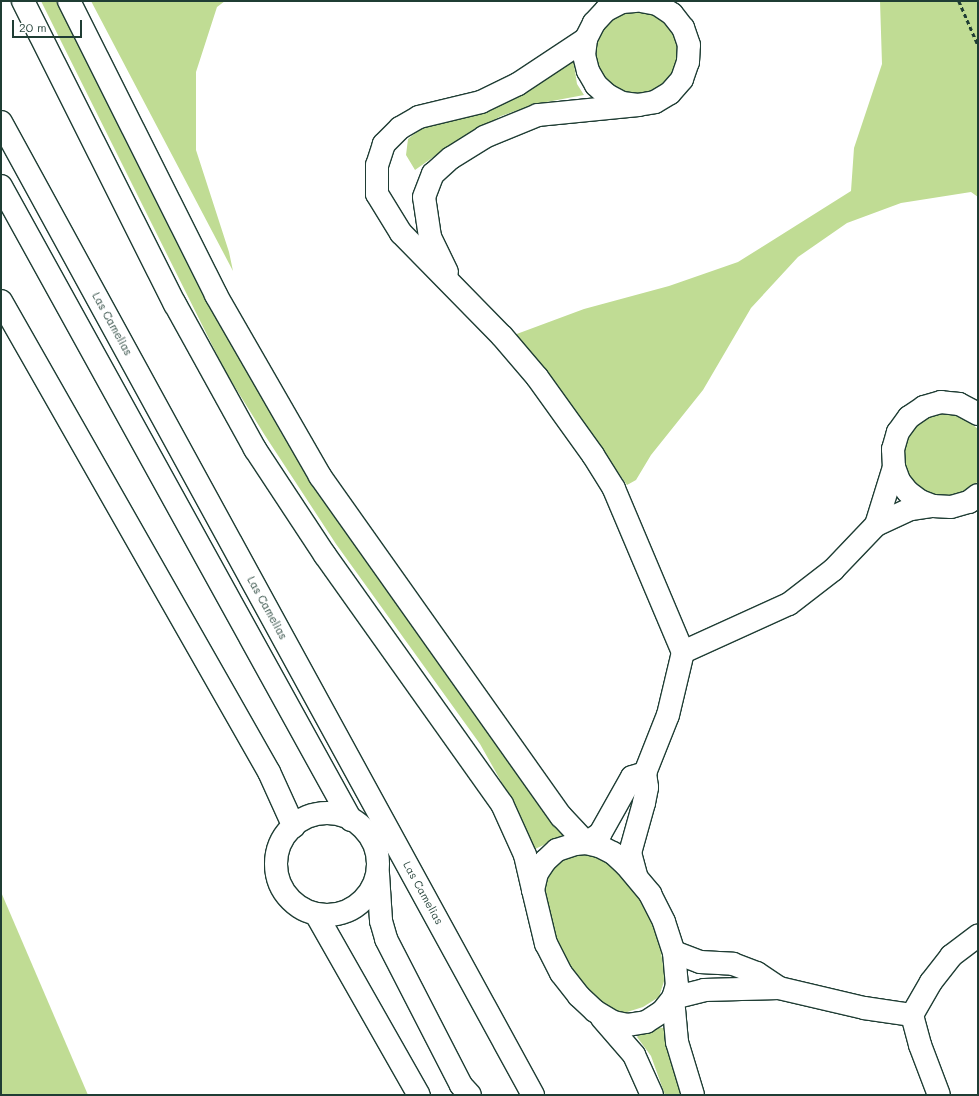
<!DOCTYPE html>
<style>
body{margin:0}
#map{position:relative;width:979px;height:1096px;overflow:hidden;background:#fff;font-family:Mali,sans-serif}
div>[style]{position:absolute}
.green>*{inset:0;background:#c0dc94}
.round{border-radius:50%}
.path>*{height:2.5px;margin-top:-1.25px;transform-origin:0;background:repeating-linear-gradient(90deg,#1f3d34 0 4px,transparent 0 7px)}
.roads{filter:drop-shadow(1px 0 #1f3d34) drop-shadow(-1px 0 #1f3d34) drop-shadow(0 1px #1f3d34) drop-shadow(0 -1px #1f3d34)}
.street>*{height:22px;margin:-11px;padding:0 11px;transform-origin:11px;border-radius:11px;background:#fff}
.street>.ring{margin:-11px;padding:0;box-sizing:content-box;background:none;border:22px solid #fff;border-radius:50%}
span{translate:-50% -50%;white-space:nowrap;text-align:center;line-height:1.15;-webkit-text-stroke:3px #fff;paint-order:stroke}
.street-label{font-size:11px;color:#1f3d34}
.frame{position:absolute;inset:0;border:2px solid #1f3d34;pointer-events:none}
.scale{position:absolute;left:12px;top:20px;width:70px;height:18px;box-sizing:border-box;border:2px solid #1f3d34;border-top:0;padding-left:5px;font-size:12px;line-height:14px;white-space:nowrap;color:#1f3d34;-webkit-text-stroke:3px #fff;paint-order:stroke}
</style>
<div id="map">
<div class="green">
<i style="clip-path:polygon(41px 1px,58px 1px,215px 312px,283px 436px,362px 553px,498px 740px,563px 836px,535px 849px,520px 815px,480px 744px,336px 544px,264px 434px,225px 371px)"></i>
<i style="clip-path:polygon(91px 1px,225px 1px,217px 7px,196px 72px,196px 150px,229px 252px,233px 271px)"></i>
<i style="clip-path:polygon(880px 1px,978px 1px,978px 197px,971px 192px,901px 203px,847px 223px,798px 257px,751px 308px,703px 390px,651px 455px,636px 480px,627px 485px,535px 357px,514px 335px,584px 309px,669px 286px,738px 262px,851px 191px,854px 148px,882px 64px)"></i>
<i class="round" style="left:594px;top:10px;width:84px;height:84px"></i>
<i style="clip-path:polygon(573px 58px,577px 84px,584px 95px,536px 104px,501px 116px,446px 148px,415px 170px,406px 155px,408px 139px,419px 130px,460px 115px,538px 81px,555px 73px)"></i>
<i style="clip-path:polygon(948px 412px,962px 416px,978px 429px,978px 481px,971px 489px,957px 496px,943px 498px,929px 495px,918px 488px,908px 478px,903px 466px,905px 439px,912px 428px,934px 413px)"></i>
<i style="clip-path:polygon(586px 853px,608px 861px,628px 883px,644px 903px,659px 939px,665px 978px,659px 997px,643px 1007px,624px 1013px,608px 1008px,575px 977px,560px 952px,544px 906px,544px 886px,552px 866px,569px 856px)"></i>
<i style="clip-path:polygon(1px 892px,88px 1095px,1px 1095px)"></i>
<i style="clip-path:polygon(656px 1027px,664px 1028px,683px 1095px,665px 1095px,651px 1056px,637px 1037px,643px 1030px)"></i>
</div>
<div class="path">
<i style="left:959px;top:1px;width:48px;rotate:66.6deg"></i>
</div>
<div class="roads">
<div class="street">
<i style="left:23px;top:1px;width:339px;rotate:63.4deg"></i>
<i style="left:175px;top:304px;width:166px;rotate:61.1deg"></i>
<i style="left:255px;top:449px;width:127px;rotate:56.6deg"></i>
<i style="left:325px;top:555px;width:305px;rotate:54.6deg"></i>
<i style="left:502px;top:804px;width:56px;rotate:65.7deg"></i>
<i style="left:525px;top:855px;width:36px;rotate:77deg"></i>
<i style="left:69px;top:1px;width:329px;rotate:63.4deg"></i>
<i style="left:216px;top:295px;width:209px;rotate:60.1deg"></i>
<i style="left:320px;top:476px;width:417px;rotate:54.7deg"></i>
<i style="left:561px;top:816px;width:37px;rotate:47deg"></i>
<i style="left:586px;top:843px;width:17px;rotate:-33deg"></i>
<i style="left:600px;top:834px;width:65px;rotate:-60.7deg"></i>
<i style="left:632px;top:777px;width:14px;rotate:-17deg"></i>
<i style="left:635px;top:1px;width:13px;rotate:176deg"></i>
<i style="left:622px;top:2px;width:18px;rotate:153deg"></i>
<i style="left:606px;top:10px;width:18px;rotate:133deg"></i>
<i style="left:594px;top:23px;width:18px;rotate:117deg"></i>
<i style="left:586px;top:39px;width:16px;rotate:97deg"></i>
<i style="left:584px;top:55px;width:16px;rotate:76deg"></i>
<i style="left:588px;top:71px;width:16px;rotate:60deg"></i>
<i style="left:596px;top:85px;width:15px;rotate:42deg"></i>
<i style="left:607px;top:95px;width:17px;rotate:28deg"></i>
<i style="left:622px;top:103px;width:16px;rotate:7deg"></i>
<i style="left:638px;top:105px;width:17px;rotate:-10deg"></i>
<i style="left:655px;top:102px;width:17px;rotate:-31deg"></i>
<i style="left:670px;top:93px;width:18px;rotate:-49deg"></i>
<i style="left:682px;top:79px;width:18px;rotate:-71deg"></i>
<i style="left:688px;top:62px;width:17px;rotate:-87deg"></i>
<i style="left:689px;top:45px;width:18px;rotate:-109deg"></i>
<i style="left:683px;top:28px;width:18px;rotate:-128deg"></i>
<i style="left:672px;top:14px;width:18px;rotate:-146deg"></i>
<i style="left:657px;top:4px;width:15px;rotate:-169deg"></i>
<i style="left:586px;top:39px;width:82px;rotate:146.5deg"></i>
<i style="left:518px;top:84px;width:41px;rotate:154.1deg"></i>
<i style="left:481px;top:102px;width:64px;rotate:166.4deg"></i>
<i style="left:419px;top:117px;width:22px;rotate:150deg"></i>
<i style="left:400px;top:128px;width:23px;rotate:135deg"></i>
<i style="left:384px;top:144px;width:22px;rotate:108deg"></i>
<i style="left:377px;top:165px;width:29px;rotate:90deg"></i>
<i style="left:377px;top:194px;width:46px;rotate:58.4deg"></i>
<i style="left:401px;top:233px;width:144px;rotate:45.6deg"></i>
<i style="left:502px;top:336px;width:54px;rotate:49.5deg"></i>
<i style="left:537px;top:377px;width:96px;rotate:54.3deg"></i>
<i style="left:593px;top:455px;width:40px;rotate:58deg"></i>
<i style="left:614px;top:489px;width:177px;rotate:67.1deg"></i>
<i style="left:1px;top:122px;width:1109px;rotate:61.33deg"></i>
<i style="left:1px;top:186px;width:724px;rotate:61.1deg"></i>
<i style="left:447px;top:272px;width:39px;rotate:-116deg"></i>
<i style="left:430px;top:237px;width:40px;rotate:-98.5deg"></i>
<i style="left:424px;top:197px;width:25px;rotate:-69deg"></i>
<i style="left:433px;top:174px;width:24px;rotate:-42deg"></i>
<i style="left:451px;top:158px;width:39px;rotate:-32deg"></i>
<i style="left:484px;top:137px;width:58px;rotate:-22.2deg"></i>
<i style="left:538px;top:115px;width:100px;rotate:-5.7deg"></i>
<i style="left:1px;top:301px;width:542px;rotate:60.36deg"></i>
<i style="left:269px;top:772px;width:60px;rotate:65.6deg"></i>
<i style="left:978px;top:414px;width:21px;rotate:-152deg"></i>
<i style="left:959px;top:404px;width:18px;rotate:-174deg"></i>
<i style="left:941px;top:402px;width:18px;rotate:164deg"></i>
<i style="left:924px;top:407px;width:18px;rotate:146deg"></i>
<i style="left:909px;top:417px;width:19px;rotate:126deg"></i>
<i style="left:898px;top:432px;width:18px;rotate:106deg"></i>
<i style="left:893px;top:449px;width:18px;rotate:87deg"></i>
<i style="left:894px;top:467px;width:15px;rotate:70deg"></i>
<i style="left:899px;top:481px;width:14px;rotate:51deg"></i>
<i style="left:908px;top:492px;width:15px;rotate:37deg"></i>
<i style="left:920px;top:501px;width:14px;rotate:21deg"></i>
<i style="left:933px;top:506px;width:18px;rotate:3deg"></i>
<i style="left:951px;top:507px;width:19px;rotate:-16deg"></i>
<i style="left:969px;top:502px;width:11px;rotate:-38deg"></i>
<i style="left:894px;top:467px;width:61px;rotate:107.2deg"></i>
<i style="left:876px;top:525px;width:38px;rotate:-25deg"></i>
<i style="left:911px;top:509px;width:22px;rotate:-8deg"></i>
<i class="ring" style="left:276px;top:813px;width:80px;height:80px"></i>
<i style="left:586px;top:843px;width:13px;rotate:13deg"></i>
<i style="left:599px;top:846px;width:16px;rotate:27deg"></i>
<i style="left:613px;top:853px;width:18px;rotate:43deg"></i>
<i style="left:626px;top:865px;width:38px;rotate:50deg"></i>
<i style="left:650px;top:894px;width:31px;rotate:63deg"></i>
<i style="left:664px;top:922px;width:32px;rotate:72deg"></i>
<i style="left:674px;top:952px;width:33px;rotate:85deg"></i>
<i style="left:677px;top:985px;width:14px;rotate:107deg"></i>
<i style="left:673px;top:998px;width:16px;rotate:128deg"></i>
<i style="left:663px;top:1011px;width:20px;rotate:147deg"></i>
<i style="left:646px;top:1022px;width:18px;rotate:171deg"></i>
<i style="left:628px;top:1025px;width:15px;rotate:-169deg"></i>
<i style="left:613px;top:1022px;width:21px;rotate:-149deg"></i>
<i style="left:595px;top:1011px;width:22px;rotate:-137deg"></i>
<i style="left:579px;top:996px;width:29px;rotate:-128deg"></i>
<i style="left:561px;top:973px;width:33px;rotate:-117deg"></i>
<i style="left:546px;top:944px;width:56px;rotate:-103.5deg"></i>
<i style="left:533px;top:890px;width:17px;rotate:-77deg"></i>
<i style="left:537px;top:873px;width:14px;rotate:-56deg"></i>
<i style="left:545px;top:861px;width:16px;rotate:-43deg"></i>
<i style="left:557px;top:850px;width:19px;rotate:-18deg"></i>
<i style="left:575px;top:844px;width:11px;rotate:-5deg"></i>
<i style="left:378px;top:874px;width:47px;rotate:86.3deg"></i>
<i style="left:381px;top:921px;width:19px;rotate:74deg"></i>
<i style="left:386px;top:939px;width:164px;rotate:62.8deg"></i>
<i style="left:461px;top:1085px;width:13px;rotate:48deg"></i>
<i style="left:636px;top:875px;width:23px;rotate:-105deg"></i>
<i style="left:630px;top:853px;width:52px;rotate:-74.4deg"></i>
<i style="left:644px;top:803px;width:16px;rotate:-79deg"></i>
<i style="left:647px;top:787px;width:14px;rotate:-98deg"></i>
<i style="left:645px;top:773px;width:62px;rotate:-68.4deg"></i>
<i style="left:668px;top:715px;width:65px;rotate:-76.6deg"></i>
<i style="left:683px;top:652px;width:116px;rotate:-24.4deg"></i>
<i style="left:789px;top:604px;width:56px;rotate:-37.7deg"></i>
<i style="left:833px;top:570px;width:62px;rotate:-46.3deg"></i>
<i style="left:316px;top:914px;width:208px;rotate:60.4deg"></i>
<i style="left:674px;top:952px;width:28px;rotate:21deg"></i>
<i style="left:700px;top:962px;width:33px;rotate:3deg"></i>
<i style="left:733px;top:964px;width:26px;rotate:21deg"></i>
<i style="left:757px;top:973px;width:27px;rotate:34deg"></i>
<i style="left:912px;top:1015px;width:38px;rotate:-60deg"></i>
<i style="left:931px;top:982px;width:33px;rotate:-52deg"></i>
<i style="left:951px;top:956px;width:34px;rotate:-37deg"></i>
<i style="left:602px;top:1018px;width:49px;rotate:49.1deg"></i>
<i style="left:634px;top:1055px;width:44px;rotate:65.8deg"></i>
<i style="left:693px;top:1095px;width:55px;rotate:-106.8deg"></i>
<i style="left:677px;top:1042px;width:44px;rotate:-95.2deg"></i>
<i style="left:673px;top:998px;width:32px;rotate:-14deg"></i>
<i style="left:704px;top:990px;width:75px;rotate:-1.5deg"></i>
<i style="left:779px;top:988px;width:87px;rotate:13.2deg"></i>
<i style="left:864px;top:1008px;width:49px;rotate:8.3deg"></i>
<i style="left:912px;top:1015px;width:31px;rotate:75deg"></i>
<i style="left:920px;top:1045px;width:53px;rotate:69.2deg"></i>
</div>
</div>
<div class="street-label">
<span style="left:112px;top:324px;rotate:61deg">Las Camelias</span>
<span style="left:267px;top:608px;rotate:61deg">Las Camelias</span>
<span style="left:423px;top:893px;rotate:61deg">Las Camelias</span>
</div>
<div class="frame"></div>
<div class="scale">20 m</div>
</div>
